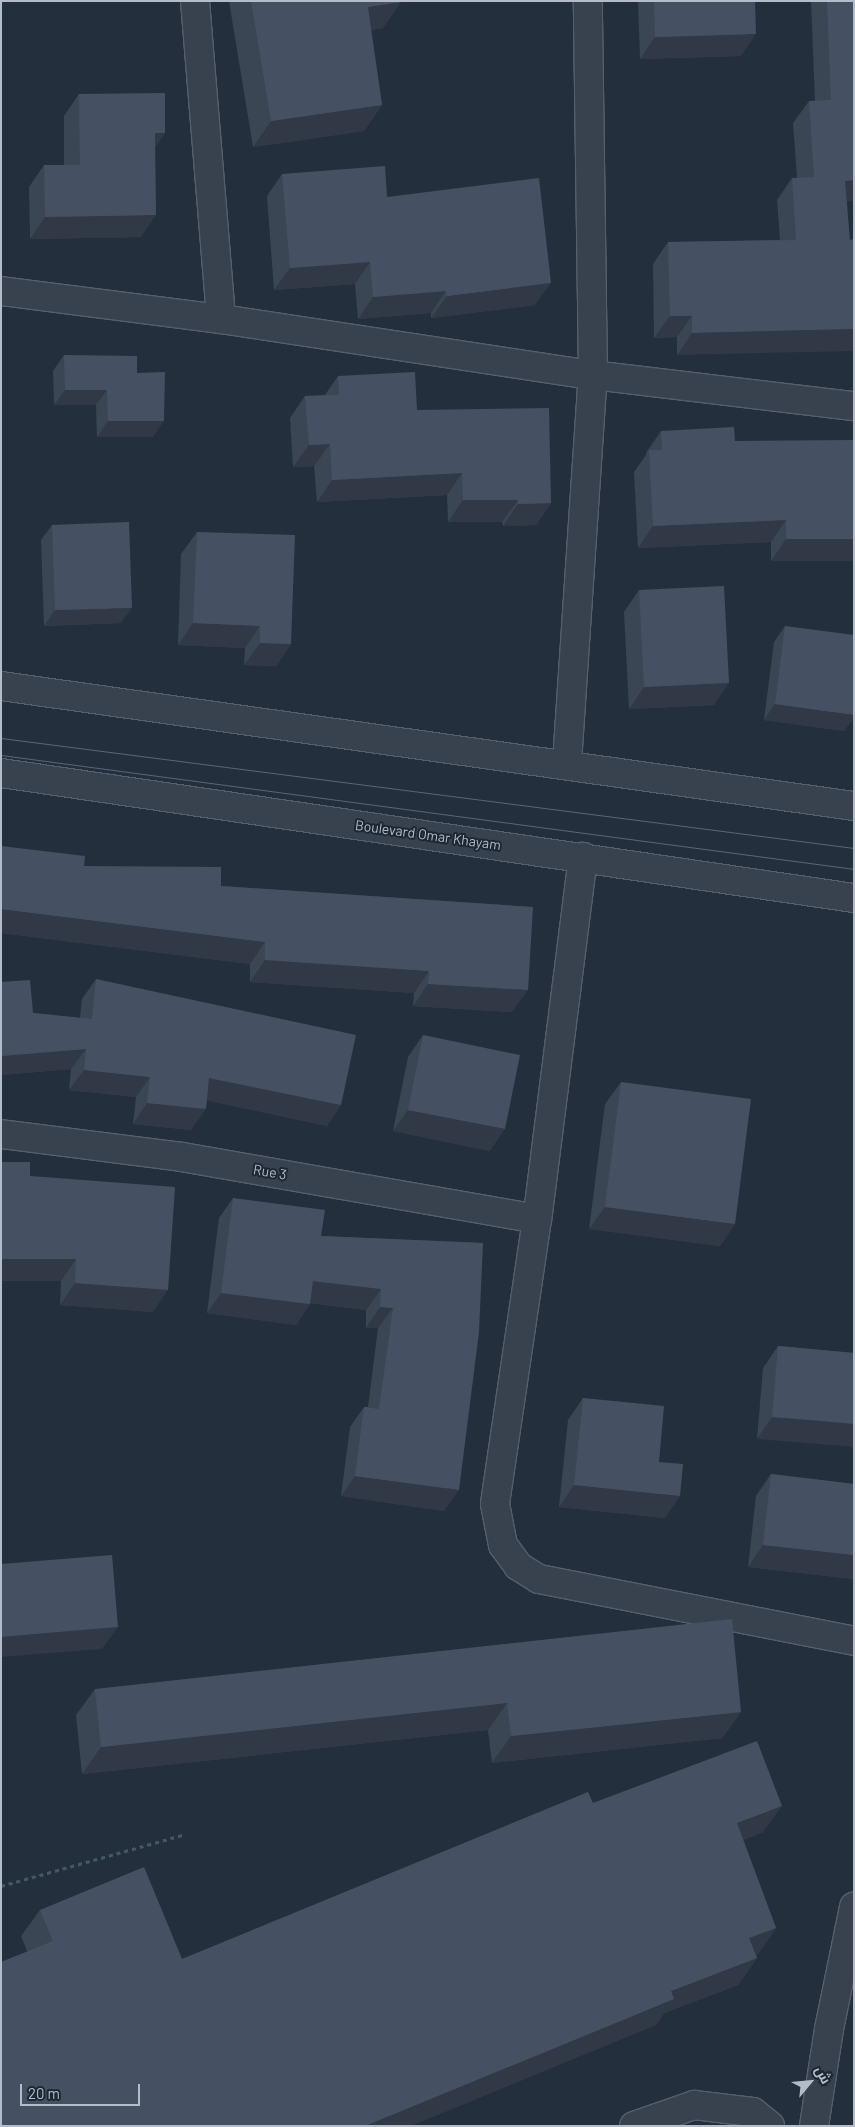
<!DOCTYPE html>
<meta charset="utf-8">
<style>
body{margin:0}
#map{position:relative;width:855px;height:2127px;overflow:hidden;background:#242f3e;font-family:Barlow,Cairo,sans-serif}
div>[style]{position:absolute}
.path>*{height:3px;margin-top:-1.5px;transform-origin:0;background:repeating-linear-gradient(90deg,#44595c 0 4px,transparent 0 8px)}
.roads{filter:drop-shadow(1px 0 #565f6c) drop-shadow(-1px 0 #565f6c) drop-shadow(0 1px #565f6c) drop-shadow(0 -1px #565f6c)}
.minor>*{height:28px;margin:-14px;padding:0 14px;transform-origin:14px;border-radius:14px;background:#38414e}
.tram>*{height:1px;margin:-0.5px;padding:0 0.5px;transform-origin:0.5px;border-radius:0.5px;background:#5a6575}
.wall>*{inset:0;background:#3b4654}
.shaded-wall>*{inset:0;background:#303945}
.building>*{inset:0;background:#455162}
span{translate:-50% -50%;white-space:nowrap;text-align:center;line-height:1.15;-webkit-text-stroke:4px #1d2633;paint-order:stroke}
.street-label{font-size:14px;color:#b4bcc9}
.frame{position:absolute;inset:0;border:2px solid #b4bcc9;pointer-events:none}
.north{position:absolute;left:785px;top:2057px;width:50px;height:50px;-webkit-text-stroke:4px #1d2633;paint-order:stroke;rotate:62deg;font-size:14px;font-weight:700;line-height:20px;text-align:center;color:#b4bcc9}
.north::after{content:'';display:block;margin:auto;width:18px;height:22px;background:#b4bcc9;clip-path:polygon(50% 0,100% 100%,50% 72%,0 100%)}
.scale{position:absolute;left:20px;top:2084px;width:120px;height:22px;box-sizing:border-box;border:2px solid #b4bcc9;border-top:0;padding-left:6px;font-size:15px;line-height:18px;white-space:nowrap;color:#b4bcc9;-webkit-text-stroke:4px #1d2633;paint-order:stroke}
</style>
<div id="map">
<div class="path">
<i style="left:1px;top:1886px;width:192px;rotate:-15.7deg"></i>
</div>
<div class="roads">
<div class="minor">
<i style="left:195px;top:1px;width:319px;rotate:85.3deg"></i>
<i style="left:1px;top:291px;width:222px;rotate:7.3deg"></i>
<i style="left:221px;top:319px;width:376px;rotate:8.6deg"></i>
<i style="left:593px;top:375px;width:263px;rotate:6.8deg"></i>
<i style="left:1px;top:686px;width:861px;rotate:8.01deg"></i>
<i style="left:567px;top:763px;width:389px;rotate:-86.2deg"></i>
<i style="left:593px;top:375px;width:374px;rotate:-90.8deg"></i>
<i style="left:1px;top:773px;width:862px;rotate:8.34deg"></i>
<i style="left:583px;top:857px;width:365px;rotate:97.2deg"></i>
<i style="left:537px;top:1219px;width:288px;rotate:98.4deg"></i>
<i style="left:495px;top:1504px;width:42px;rotate:79deg"></i>
<i style="left:503px;top:1545px;width:26px;rotate:54deg"></i>
<i style="left:518px;top:1566px;width:25px;rotate:32deg"></i>
<i style="left:539px;top:1579px;width:321px;rotate:11.1deg"></i>
<i style="left:1px;top:1134px;width:182px;rotate:7.2deg"></i>
<i style="left:182px;top:1157px;width:360px;rotate:9.9deg"></i>
<i style="left:634px;top:2126px;width:64px;rotate:-19.3deg"></i>
<i style="left:694px;top:2105px;width:59px;rotate:6.8deg"></i>
<i style="left:753px;top:2112px;width:22px;rotate:39deg"></i>
<i style="left:814px;top:2126px;width:98px;rotate:-81.2deg"></i>
<i style="left:829px;top:2029px;width:125px;rotate:-78.4deg"></i>
</div>
</div>
<div class="tram">
<i style="left:1px;top:738px;width:860px;rotate:7.35deg"></i>
<i style="left:1px;top:755px;width:861px;rotate:7.61deg"></i>
</div>
<div class="wall">
<i style="clip-path:polygon(229px 1px,401px 1px,383px 28px,371px 30px,382px 105px,364px 131px,253px 147px)"></i>
<i style="clip-path:polygon(638px 1px,755px 1px,741px 56px,640px 59px)"></i>
<i style="clip-path:polygon(811px 1px,854px 1px,854px 201px,847px 201px,677px 355px,677px 337px,654px 338px,653px 264px,668px 242px,780px 240px,777px 200px,792px 178px,797px 178px,793px 123px,809px 101px,815px 101px)"></i>
<i style="clip-path:polygon(79px 94px,165px 133px,155px 148px,141px 237px,30px 239px,29px 187px,44px 165px,64px 165px,64px 116px)"></i>
<i style="clip-path:polygon(282px 174px,387px 197px,535px 305px,431px 318px,431px 313px,358px 319px,355px 284px,274px 290px,267px 196px)"></i>
<i style="clip-path:polygon(64px 355px,137px 373px,153px 437px,97px 437px,96px 405px,54px 405px,53px 371px)"></i>
<i style="clip-path:polygon(338px 376px,417px 410px,551px 503px,536px 525px,503px 526px,502px 522px,448px 522px,447px 495px,317px 502px,314px 466px,293px 467px,290px 418px,305px 396px,325px 395px)"></i>
<i style="clip-path:polygon(661px 431px,735px 441px,854px 561px,771px 561px,771px 542px,638px 548px,634px 472px,646px 455px,646px 453px)"></i>
<i style="clip-path:polygon(52px 525px,121px 623px,44px 626px,41px 540px)"></i>
<i style="clip-path:polygon(197px 532px,291px 644px,276px 666px,244px 665px,245px 648px,178px 645px,181px 554px)"></i>
<i style="clip-path:polygon(639px 590px,714px 705px,629px 709px,624px 612px)"></i>
<i style="clip-path:polygon(785px 626px,844px 731px,764px 720px,774px 642px)"></i>
<i style="clip-path:polygon(1px 846px,84px 866px,221px 886px,533px 907px,512px 1012px,413px 1006px,414px 993px,250px 982px,250px 964px,1px 933px)"></i>
<i style="clip-path:polygon(96px 979px,341px 1105px,327px 1126px,206px 1100px,191px 1130px,133px 1124px,136px 1097px,69px 1090px,71px 1069px,1px 1075px,1px 982px,33px 1013px,80px 1018px,82px 999px)"></i>
<i style="clip-path:polygon(423px 1035px,490px 1151px,393px 1131px,408px 1057px)"></i>
<i style="clip-path:polygon(621px 1082px,735px 1224px,720px 1246px,589px 1229px,605px 1104px)"></i>
<i style="clip-path:polygon(30px 1176px,153px 1312px,60px 1305px,61px 1281px)"></i>
<i style="clip-path:polygon(233px 1198px,321px 1236px,483px 1243px,444px 1511px,341px 1496px,350px 1427px,364px 1407px,368px 1407px,378px 1328px,366px 1328px,366px 1310px,310px 1303px,310px 1304px,296px 1325px,207px 1313px,219px 1218px)"></i>
<i style="clip-path:polygon(778px 1346px,854px 1353px,757px 1439px,763px 1368px)"></i>
<i style="clip-path:polygon(583px 1398px,659px 1462px,665px 1518px,559px 1507px,568px 1420px)"></i>
<i style="clip-path:polygon(771px 1474px,854px 1484px,854px 1579px,748px 1567px,756px 1496px)"></i>
<i style="clip-path:polygon(95px 1689px,741px 1712px,722px 1738px,492px 1763px,488px 1730px,82px 1774px,76px 1715px)"></i>
<i style="clip-path:polygon(593px 1803px,763px 1832px,743px 1840px,776px 1928px,758px 1954px,756px 1955px,757px 1958px,738px 1985px,664px 2013px,656px 2025px,27px 1951px,21px 1936px,40px 1910px,182px 1959px)"></i>
</div>
<div class="shaded-wall">
<i style="clip-path:polygon(401px 2px,383px 28px,350px 33px,368px 7px)"></i>
<i style="clip-path:polygon(756px 34px,741px 56px,640px 59px,655px 37px)"></i>
<i style="clip-path:polygon(382px 105px,364px 131px,253px 147px,271px 121px)"></i>
<i style="clip-path:polygon(155px 133px,165px 133px,150px 155px)"></i>
<i style="clip-path:polygon(854px 180px,854px 201px,830px 202px,845px 181px)"></i>
<i style="clip-path:polygon(156px 215px,141px 237px,30px 239px,45px 217px)"></i>
<i style="clip-path:polygon(370px 262px,355px 284px,274px 290px,290px 268px)"></i>
<i style="clip-path:polygon(551px 283px,535px 305px,431px 318px,447px 296px)"></i>
<i style="clip-path:polygon(446px 291px,431px 313px,358px 319px,373px 297px)"></i>
<i style="clip-path:polygon(670px 316px,692px 316px,677px 337px,654px 338px)"></i>
<i style="clip-path:polygon(854px 329px,854px 351px,677px 355px,692px 333px)"></i>
<i style="clip-path:polygon(65px 390px,107px 390px,96px 405px,54px 405px)"></i>
<i style="clip-path:polygon(108px 421px,164px 421px,153px 437px,97px 437px)"></i>
<i style="clip-path:polygon(330px 444px,314px 466px,293px 467px,309px 445px)"></i>
<i style="clip-path:polygon(462px 473px,447px 495px,317px 502px,332px 480px)"></i>
<i style="clip-path:polygon(463px 500px,518px 500px,502px 522px,448px 522px)"></i>
<i style="clip-path:polygon(551px 503px,536px 525px,503px 526px,518px 504px)"></i>
<i style="clip-path:polygon(786px 520px,771px 542px,638px 548px,653px 526px)"></i>
<i style="clip-path:polygon(786px 539px,854px 539px,854px 561px,771px 561px)"></i>
<i style="clip-path:polygon(132px 608px,121px 623px,44px 626px,55px 610px)"></i>
<i style="clip-path:polygon(193px 623px,260px 626px,245px 648px,178px 645px)"></i>
<i style="clip-path:polygon(260px 643px,291px 644px,276px 666px,244px 665px)"></i>
<i style="clip-path:polygon(729px 683px,714px 705px,629px 709px,644px 687px)"></i>
<i style="clip-path:polygon(775px 704px,854px 715px,854px 718px,844px 731px,764px 720px)"></i>
<i style="clip-path:polygon(1px 909px,265px 942px,250px 964px,1px 933px)"></i>
<i style="clip-path:polygon(265px 960px,429px 971px,414px 993px,250px 982px)"></i>
<i style="clip-path:polygon(428px 984px,528px 990px,512px 1012px,413px 1006px)"></i>
<i style="clip-path:polygon(86px 1049px,71px 1069px,1px 1075px,1px 1056px)"></i>
<i style="clip-path:polygon(84px 1070px,150px 1077px,136px 1097px,69px 1090px)"></i>
<i style="clip-path:polygon(209px 1078px,341px 1105px,327px 1126px,195px 1098px)"></i>
<i style="clip-path:polygon(147px 1103px,206px 1109px,191px 1130px,133px 1124px)"></i>
<i style="clip-path:polygon(408px 1110px,505px 1129px,490px 1151px,393px 1131px)"></i>
<i style="clip-path:polygon(605px 1207px,735px 1224px,720px 1246px,589px 1229px)"></i>
<i style="clip-path:polygon(1px 1259px,76px 1259px,61px 1281px,1px 1281px)"></i>
<i style="clip-path:polygon(313px 1281px,381px 1289px,366px 1310px,299px 1301px)"></i>
<i style="clip-path:polygon(75px 1283px,168px 1290px,153px 1312px,60px 1305px)"></i>
<i style="clip-path:polygon(221px 1293px,310px 1304px,296px 1325px,207px 1313px)"></i>
<i style="clip-path:polygon(380px 1307px,393px 1308px,378px 1328px,366px 1328px)"></i>
<i style="clip-path:polygon(772px 1417px,854px 1424px,854px 1447px,757px 1439px)"></i>
<i style="clip-path:polygon(355px 1476px,459px 1490px,444px 1511px,341px 1496px)"></i>
<i style="clip-path:polygon(574px 1485px,680px 1496px,665px 1518px,559px 1507px)"></i>
<i style="clip-path:polygon(763px 1545px,854px 1555px,854px 1579px,748px 1567px)"></i>
<i style="clip-path:polygon(118px 1627px,102px 1649px,1px 1657px,1px 1637px)"></i>
<i style="clip-path:polygon(507px 1703px,488px 1730px,82px 1774px,101px 1747px)"></i>
<i style="clip-path:polygon(741px 1712px,722px 1738px,492px 1763px,511px 1736px)"></i>
<i style="clip-path:polygon(782px 1806px,763px 1832px,718px 1849px,737px 1823px)"></i>
<i style="clip-path:polygon(776px 1928px,758px 1954px,731px 1964px,749px 1938px)"></i>
<i style="clip-path:polygon(757px 1958px,738px 1985px,664px 2013px,656px 2025px,411px 2126px,365px 2126px,671px 1991px)"></i>
</div>
<div class="building">
<i style="clip-path:polygon(251px 1px,401px 1px,401px 2px,368px 7px,382px 105px,271px 121px)"></i>
<i style="clip-path:polygon(654px 1px,755px 1px,756px 34px,655px 37px)"></i>
<i style="clip-path:polygon(827px 1px,854px 1px,854px 180px,845px 181px,850px 240px,854px 239px,854px 329px,692px 333px,692px 316px,670px 316px,668px 242px,796px 240px,792px 178px,814px 177px,809px 101px,831px 100px)"></i>
<i style="clip-path:polygon(165px 93px,165px 133px,155px 133px,156px 215px,45px 217px,44px 165px,80px 165px,79px 94px)"></i>
<i style="clip-path:polygon(385px 166px,387px 197px,539px 178px,551px 283px,447px 296px,446px 291px,373px 297px,370px 262px,290px 268px,282px 174px)"></i>
<i style="clip-path:polygon(64px 355px,137px 356px,137px 373px,165px 372px,164px 421px,108px 421px,107px 390px,65px 390px)"></i>
<i style="clip-path:polygon(415px 372px,417px 410px,549px 408px,551px 503px,518px 504px,518px 500px,463px 500px,462px 473px,332px 480px,330px 444px,309px 445px,305px 396px,339px 395px,338px 376px)"></i>
<i style="clip-path:polygon(734px 427px,735px 441px,854px 440px,854px 539px,786px 539px,786px 520px,653px 526px,649px 450px,662px 450px,661px 431px)"></i>
<i style="clip-path:polygon(129px 522px,132px 608px,55px 610px,52px 525px)"></i>
<i style="clip-path:polygon(197px 532px,295px 535px,291px 644px,260px 643px,260px 626px,193px 623px)"></i>
<i style="clip-path:polygon(724px 586px,729px 683px,644px 687px,639px 590px)"></i>
<i style="clip-path:polygon(785px 626px,854px 635px,854px 715px,775px 704px)"></i>
<i style="clip-path:polygon(1px 846px,85px 856px,84px 866px,221px 867px,221px 886px,533px 907px,528px 990px,428px 984px,429px 971px,265px 960px,265px 942px,1px 909px)"></i>
<i style="clip-path:polygon(96px 979px,356px 1035px,341px 1105px,209px 1078px,206px 1109px,147px 1103px,150px 1077px,84px 1070px,86px 1049px,1px 1056px,1px 982px,30px 980px,33px 1013px,92px 1019px)"></i>
<i style="clip-path:polygon(423px 1035px,520px 1055px,505px 1129px,408px 1110px)"></i>
<i style="clip-path:polygon(621px 1082px,751px 1099px,735px 1224px,605px 1207px)"></i>
<i style="clip-path:polygon(1px 1162px,30px 1162px,30px 1176px,175px 1187px,168px 1290px,75px 1283px,76px 1259px,1px 1259px)"></i>
<i style="clip-path:polygon(233px 1198px,325px 1210px,321px 1236px,483px 1243px,479px 1332px,459px 1490px,355px 1476px,364px 1407px,379px 1409px,393px 1308px,380px 1307px,381px 1289px,313px 1281px,310px 1304px,221px 1293px)"></i>
<i style="clip-path:polygon(778px 1346px,854px 1353px,854px 1424px,772px 1417px)"></i>
<i style="clip-path:polygon(583px 1398px,664px 1406px,659px 1462px,683px 1464px,680px 1496px,574px 1485px)"></i>
<i style="clip-path:polygon(771px 1474px,854px 1484px,854px 1555px,763px 1545px)"></i>
<i style="clip-path:polygon(112px 1555px,118px 1627px,1px 1637px,1px 1564px)"></i>
<i style="clip-path:polygon(732px 1619px,741px 1712px,511px 1736px,507px 1703px,101px 1747px,95px 1689px)"></i>
<i style="clip-path:polygon(757px 1741px,782px 1806px,737px 1823px,776px 1928px,749px 1938px,757px 1958px,671px 1991px,674px 1999px,365px 2126px,1px 2126px,1px 1962px,53px 1941px,40px 1910px,144px 1867px,182px 1959px,588px 1792px,593px 1803px)"></i>
</div>
<div class="street-label">
<span style="left:428px;top:835px;rotate:8deg">Boulevard Omar Khayam</span>
<span style="left:270px;top:1172px;rotate:10deg">Rue 3</span>
</div>
<div class="frame"></div>
<div class="north">ش</div>
<div class="scale">20 m</div>
</div>
